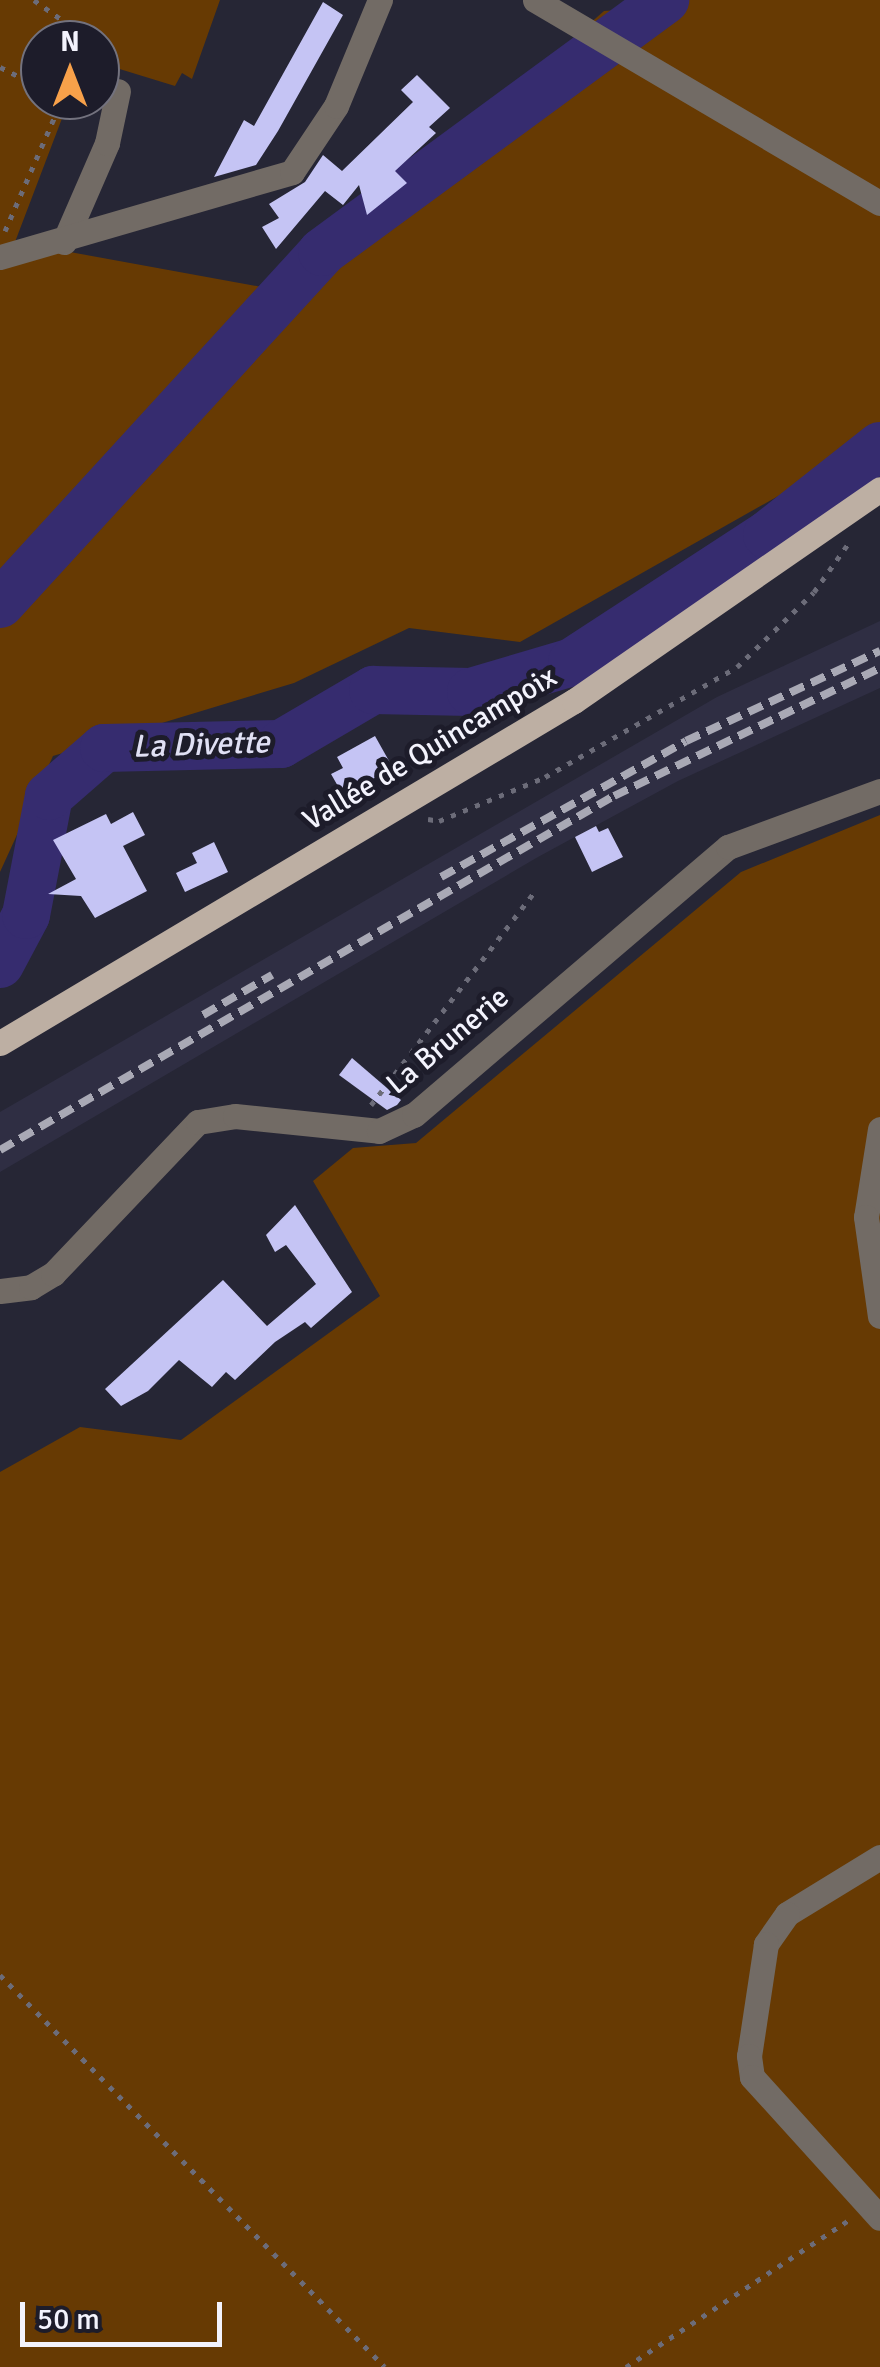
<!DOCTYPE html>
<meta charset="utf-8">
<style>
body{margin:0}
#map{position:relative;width:880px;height:2367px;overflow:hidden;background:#262635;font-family:Signika,sans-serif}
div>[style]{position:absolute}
.built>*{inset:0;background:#2f2e43}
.green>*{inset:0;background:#673a03}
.river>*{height:48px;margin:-24px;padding:0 24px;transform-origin:24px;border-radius:24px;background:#362c6f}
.building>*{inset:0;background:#c5c4f4}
.path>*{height:5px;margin-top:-2.5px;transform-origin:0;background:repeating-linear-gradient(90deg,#6c6c79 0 5px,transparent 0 13px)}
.minor>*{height:25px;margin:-12.5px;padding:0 12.5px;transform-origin:12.5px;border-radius:12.5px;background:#726b65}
.major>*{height:25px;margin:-12.5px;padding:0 12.5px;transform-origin:12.5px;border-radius:12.5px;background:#bdafa3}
.rail>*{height:8px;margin-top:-4px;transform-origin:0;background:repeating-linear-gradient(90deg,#a9a9b5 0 15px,transparent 0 23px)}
span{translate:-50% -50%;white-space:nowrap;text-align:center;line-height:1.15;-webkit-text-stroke:10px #1d1c2a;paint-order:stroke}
.street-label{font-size:30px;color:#f3f3fd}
.water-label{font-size:32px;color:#e0e0f4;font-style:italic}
.north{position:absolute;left:20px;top:20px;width:100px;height:100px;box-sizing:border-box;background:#1d1c2a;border:2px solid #73727e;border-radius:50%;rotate:0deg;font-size:28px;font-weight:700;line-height:40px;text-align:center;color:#f3f3fd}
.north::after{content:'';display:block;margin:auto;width:35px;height:45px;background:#f8a14a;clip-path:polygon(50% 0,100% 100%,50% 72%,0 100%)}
.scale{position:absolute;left:20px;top:2302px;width:202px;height:45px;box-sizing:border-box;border:5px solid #f3f3fd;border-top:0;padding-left:12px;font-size:30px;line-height:35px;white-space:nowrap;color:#f3f3fd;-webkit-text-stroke:8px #1d1c2a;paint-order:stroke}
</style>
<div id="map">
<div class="built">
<i style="clip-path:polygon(880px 621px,880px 688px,678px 781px,538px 857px,0 1172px,0 1112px,717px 697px)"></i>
</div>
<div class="green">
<i style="clip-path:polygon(0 0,220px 0,192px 79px,182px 73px,175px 86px,100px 63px,100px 40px,40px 40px,40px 100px,69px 100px,15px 242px,284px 291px,604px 11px,661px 7px,670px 0,880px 0,880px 429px,863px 448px,520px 642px,409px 628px,294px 683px,53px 756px,0 872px)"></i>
<i style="clip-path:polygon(880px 815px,880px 2367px,0 2367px,0 1472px,80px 1427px,181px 1440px,380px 1296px,313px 1181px,353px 1148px,416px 1143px,741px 872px)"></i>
</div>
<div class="river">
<i style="left:0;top:604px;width:477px;rotate:-47.5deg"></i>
<i style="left:322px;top:252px;width:426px;rotate:-36.3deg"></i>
<i style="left:0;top:964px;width:55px;rotate:-62deg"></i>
<i style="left:26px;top:915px;width:121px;rotate:-79.1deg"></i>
<i style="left:49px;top:796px;width:73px;rotate:-41.1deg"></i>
<i style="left:104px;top:748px;width:177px;rotate:-1.3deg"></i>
<i style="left:281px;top:744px;width:107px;rotate:-30.4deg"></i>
<i style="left:373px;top:690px;width:98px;rotate:1.2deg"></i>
<i style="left:471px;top:692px;width:105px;rotate:-16.5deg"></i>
<i style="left:572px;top:662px;width:233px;rotate:-33.1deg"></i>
<i style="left:767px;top:535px;width:144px;rotate:-38.2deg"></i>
</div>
<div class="building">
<i style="clip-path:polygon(323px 2px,343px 15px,278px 131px,256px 165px,214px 177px,244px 120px,254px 126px)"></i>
<i style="clip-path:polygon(417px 75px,450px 108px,429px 127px,436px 133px,395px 171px,407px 183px,367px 215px,359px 185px,343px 205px,325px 191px,276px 249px,262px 227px,279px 218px,269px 204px,305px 182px,323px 155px,342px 171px,413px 102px,401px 90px)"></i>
<i style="clip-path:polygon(375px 736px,393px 768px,343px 795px,331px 774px,343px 768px,337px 757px)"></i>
<i style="clip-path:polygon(133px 812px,145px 835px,123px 846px,147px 891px,95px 918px,81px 896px,48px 894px,76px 879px,53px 840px,106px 814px,111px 824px)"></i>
<i style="clip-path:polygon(596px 826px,599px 832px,608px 828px,623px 857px,592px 872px,575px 837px)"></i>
<i style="clip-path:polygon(214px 842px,228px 872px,185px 892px,176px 873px,197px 863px,192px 853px)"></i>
<i style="clip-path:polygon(352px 1058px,401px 1100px,397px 1105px,387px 1110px,339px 1075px)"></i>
<i style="clip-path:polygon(295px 1205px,352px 1292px,311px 1328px,305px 1322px,275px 1342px,235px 1380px,226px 1372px,212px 1387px,179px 1360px,148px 1391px,121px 1406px,105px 1389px,223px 1280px,267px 1326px,316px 1284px,286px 1245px,275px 1252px,266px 1235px)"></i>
</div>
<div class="path">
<i style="left:34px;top:0;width:69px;rotate:35.5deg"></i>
<i style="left:100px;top:58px;width:15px;rotate:62deg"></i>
<i style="left:0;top:67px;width:45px;rotate:26.6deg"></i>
<i style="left:66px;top:100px;width:26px;rotate:18deg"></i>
<i style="left:5px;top:231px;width:143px;rotate:-66.5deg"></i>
<i style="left:428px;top:819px;width:11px;rotate:10deg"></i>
<i style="left:439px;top:821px;width:115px;rotate:-22.5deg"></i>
<i style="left:545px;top:777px;width:221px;rotate:-29.8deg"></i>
<i style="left:737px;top:667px;width:107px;rotate:-44.2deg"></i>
<i style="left:814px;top:592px;width:59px;rotate:-54.7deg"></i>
<i style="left:371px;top:1105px;width:271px;rotate:-52.5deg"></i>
<i style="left:0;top:1975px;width:549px;rotate:45.52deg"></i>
<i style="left:626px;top:2367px;width:267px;rotate:-33.4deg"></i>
</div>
<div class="minor">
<i style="left:535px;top:0;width:400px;rotate:30.5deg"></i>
<i style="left:64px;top:242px;width:108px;rotate:-66.5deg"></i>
<i style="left:107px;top:143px;width:53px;rotate:-78.1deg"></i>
<i style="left:0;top:257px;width:304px;rotate:-16.2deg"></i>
<i style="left:292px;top:172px;width:79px;rotate:-56.3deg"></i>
<i style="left:336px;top:106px;width:115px;rotate:-67.5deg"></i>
<i style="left:880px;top:1129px;width:89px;rotate:99deg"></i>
<i style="left:866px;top:1217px;width:100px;rotate:82deg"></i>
<i style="left:0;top:1291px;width:31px;rotate:-7deg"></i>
<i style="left:31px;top:1287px;width:26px;rotate:-31deg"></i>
<i style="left:53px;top:1274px;width:210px;rotate:-46.4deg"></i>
<i style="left:198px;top:1122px;width:37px;rotate:-9deg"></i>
<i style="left:235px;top:1116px;width:145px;rotate:5.9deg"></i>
<i style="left:379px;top:1131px;width:38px;rotate:-25deg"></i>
<i style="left:414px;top:1115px;width:413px;rotate:-40.5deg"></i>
<i style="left:728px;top:847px;width:162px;rotate:-20.2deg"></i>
<i style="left:880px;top:1857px;width:109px;rotate:148.5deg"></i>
<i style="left:787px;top:1914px;width:37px;rotate:125deg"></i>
<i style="left:766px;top:1944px;width:113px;rotate:98.6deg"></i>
<i style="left:749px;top:2056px;width:21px;rotate:82deg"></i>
<i style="left:752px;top:2077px;width:190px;rotate:47.8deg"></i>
</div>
<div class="major">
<i style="left:0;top:1043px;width:668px;rotate:-30.79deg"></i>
<i style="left:574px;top:701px;width:372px;rotate:-34.7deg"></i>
</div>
<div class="rail">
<i style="left:441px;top:877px;width:280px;rotate:-29deg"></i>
<i style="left:686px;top:741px;width:214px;rotate:-24.9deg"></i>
<i style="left:203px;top:1015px;width:80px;rotate:-30.1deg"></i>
<i style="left:0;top:1150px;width:709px;rotate:-29.97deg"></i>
<i style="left:614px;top:796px;width:295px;rotate:-25.7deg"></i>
</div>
<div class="street-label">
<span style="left:430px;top:749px;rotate:-31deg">Vallée de Quincampoix</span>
<span style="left:448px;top:1041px;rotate:-40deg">La Brunerie</span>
</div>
<div class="water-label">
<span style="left:201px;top:745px;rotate:-2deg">La Divette</span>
</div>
<div class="north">N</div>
<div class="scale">50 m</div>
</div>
